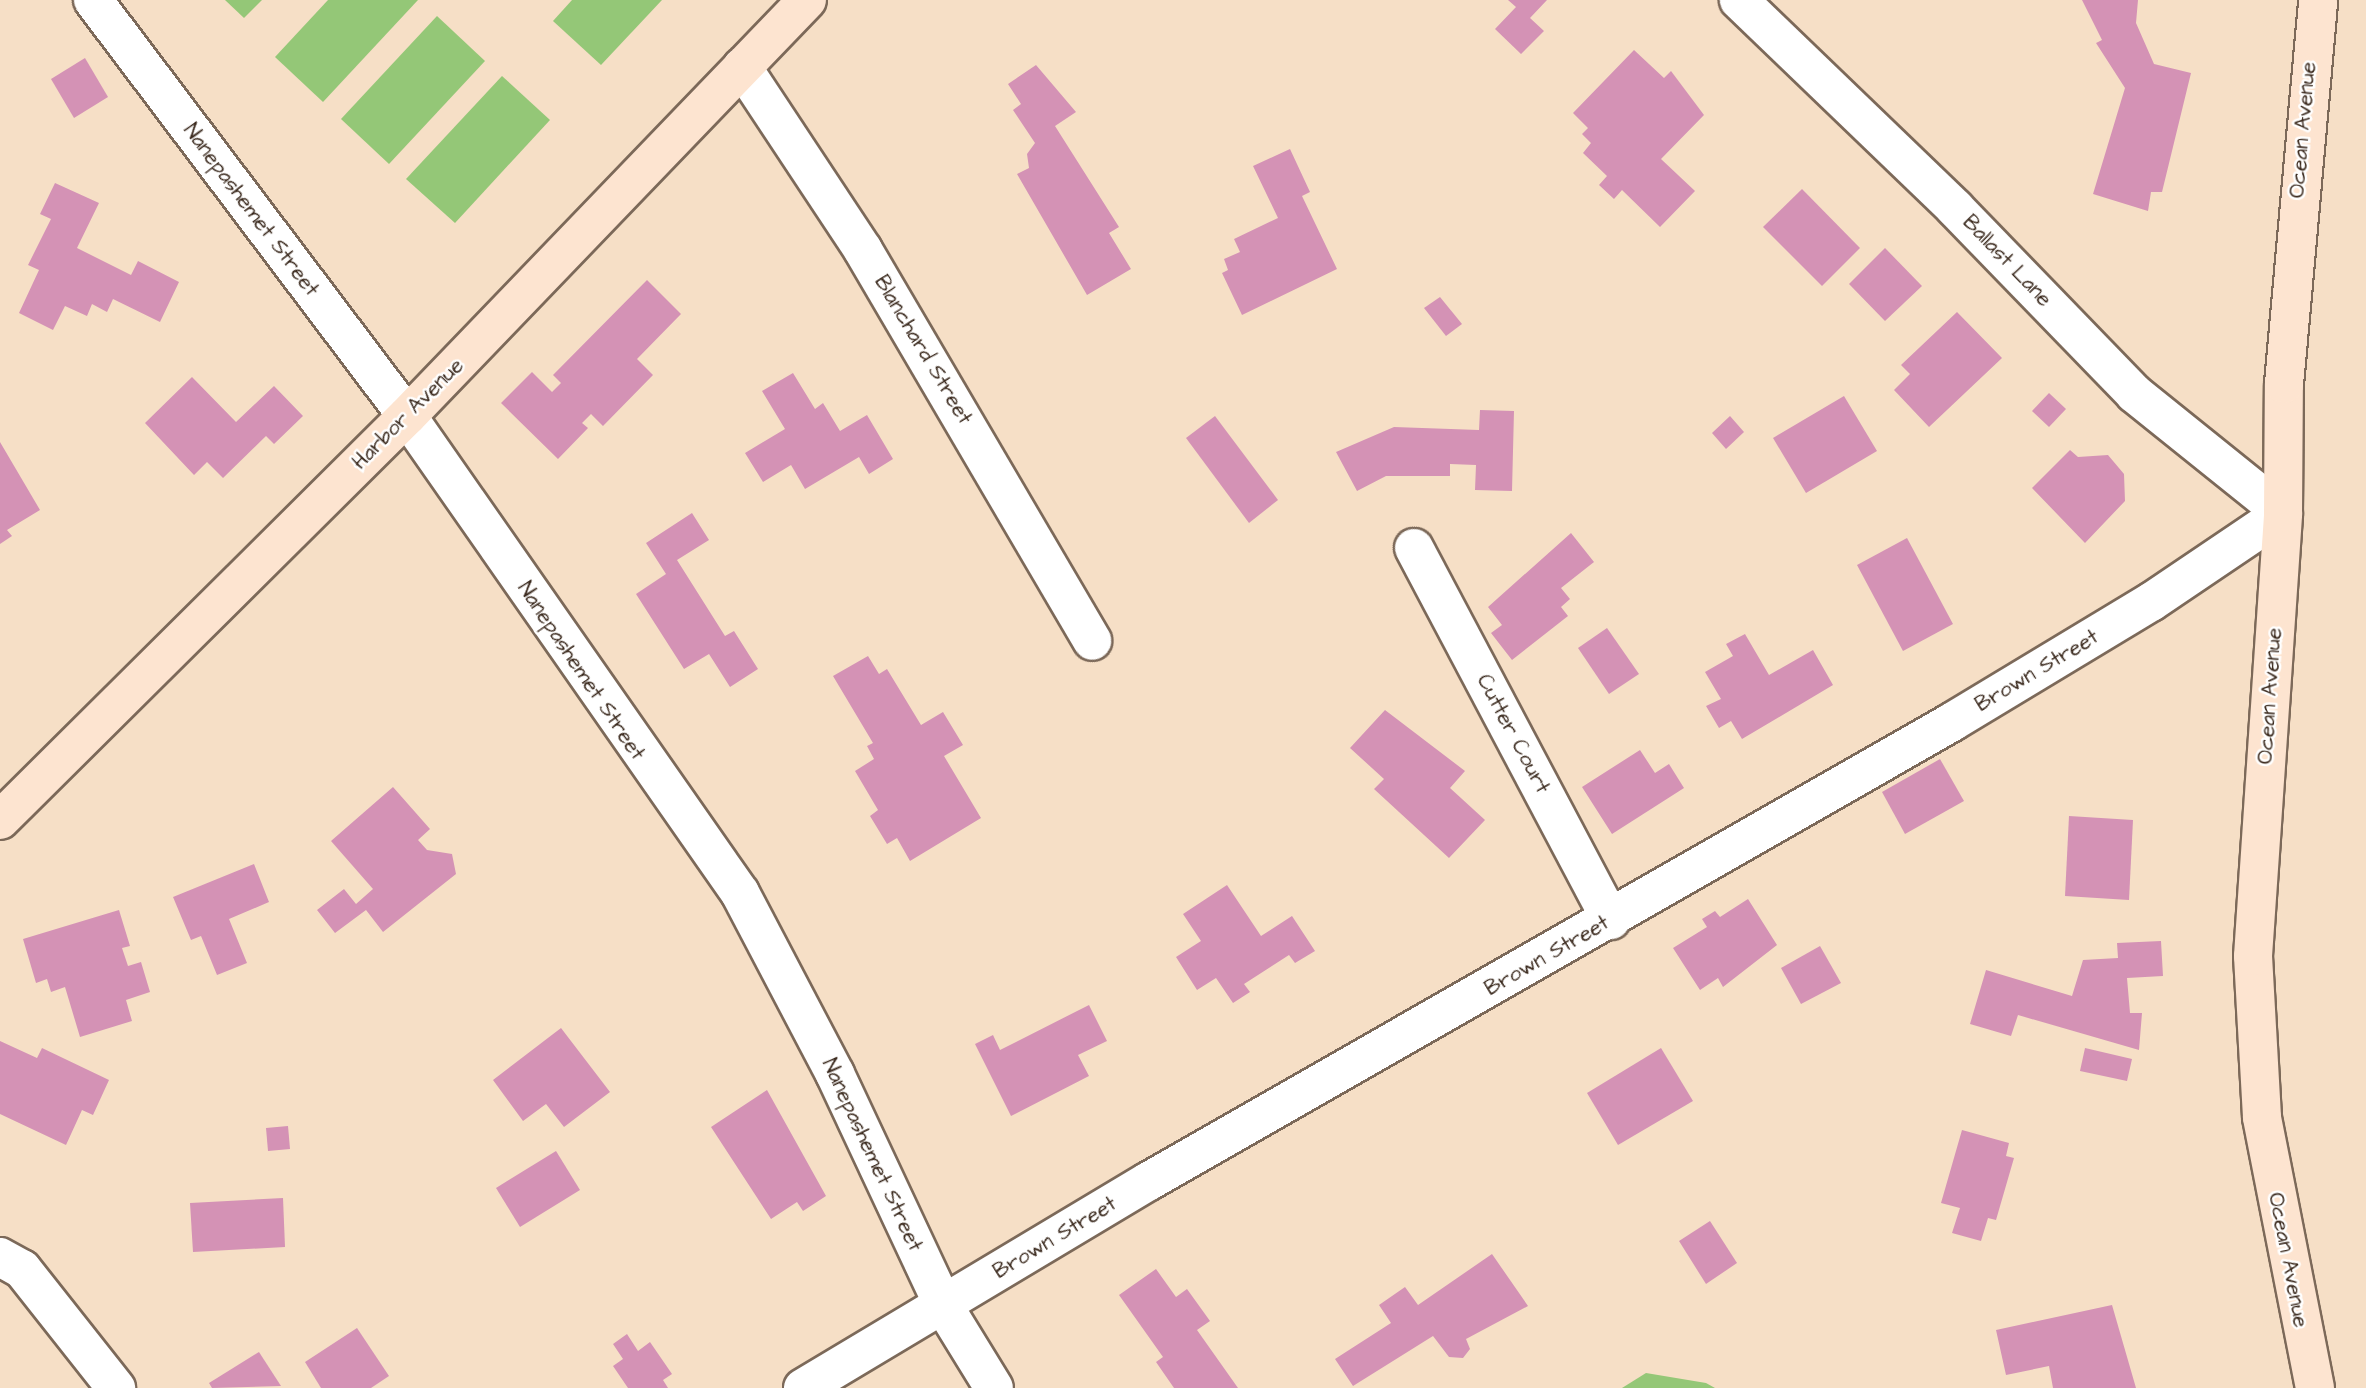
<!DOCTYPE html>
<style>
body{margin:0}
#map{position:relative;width:2366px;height:1388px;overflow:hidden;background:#f6dfc6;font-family:"Architects Daughter",sans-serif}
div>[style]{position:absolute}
.green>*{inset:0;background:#94c777}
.building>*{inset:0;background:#d492b5}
.roads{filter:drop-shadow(2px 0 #7c6959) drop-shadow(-2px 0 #7c6959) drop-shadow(0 2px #7c6959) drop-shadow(0 -2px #7c6959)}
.minor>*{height:38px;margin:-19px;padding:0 19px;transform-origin:19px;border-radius:19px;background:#fff}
.secondary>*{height:38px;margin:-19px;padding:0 19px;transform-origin:19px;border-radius:19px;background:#fde4d0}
span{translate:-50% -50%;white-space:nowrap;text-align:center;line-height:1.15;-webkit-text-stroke:5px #fff;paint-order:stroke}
.street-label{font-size:21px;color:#3b2a1e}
</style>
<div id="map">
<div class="green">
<i style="clip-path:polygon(225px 0,262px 0,244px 18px)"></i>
<i style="clip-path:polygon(328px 0,418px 0,323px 102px,275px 57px)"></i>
<i style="clip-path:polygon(572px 0,662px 0,601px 65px,553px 21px)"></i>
<i style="clip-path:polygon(437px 16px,485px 61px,389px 164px,341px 119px)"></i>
<i style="clip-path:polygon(502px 76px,550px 120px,455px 223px,406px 179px)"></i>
<i style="clip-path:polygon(1646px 1373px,1706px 1383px,1715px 1388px,1622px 1388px)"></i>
</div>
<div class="building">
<i style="clip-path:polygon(1508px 0,1547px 0,1530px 18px,1544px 31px,1521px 54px,1495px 29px,1516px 7px)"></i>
<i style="clip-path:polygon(2082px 0,2138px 0,2136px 23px,2154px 64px,2191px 73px,2162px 192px,2151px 192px,2148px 211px,2093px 194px,2125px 88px,2096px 43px,2102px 40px)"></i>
<i style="clip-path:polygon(1634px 50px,1664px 78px,1671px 71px,1704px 115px,1661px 159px,1695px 191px,1660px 227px,1622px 190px,1614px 199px,1599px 185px,1607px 176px,1583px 153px,1591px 143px,1582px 134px,1588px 128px,1573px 113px)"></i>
<i style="clip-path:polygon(85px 58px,108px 97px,74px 118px,51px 79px)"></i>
<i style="clip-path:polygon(1036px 65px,1076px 112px,1055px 126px,1119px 227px,1109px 233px,1131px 269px,1087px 295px,1017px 174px,1029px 168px,1027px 154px,1035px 143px,1013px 110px,1021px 104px,1008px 84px)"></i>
<i style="clip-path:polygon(1290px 149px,1310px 192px,1302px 196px,1337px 269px,1242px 315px,1222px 273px,1228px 270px,1224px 259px,1240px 252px,1234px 239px,1278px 218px,1253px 166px)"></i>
<i style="clip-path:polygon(55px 183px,99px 203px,77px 248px,131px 275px,138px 261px,179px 282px,160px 322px,113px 299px,107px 312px,92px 304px,87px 316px,65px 306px,53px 330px,19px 313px,39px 270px,28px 265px,51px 219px,40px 214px)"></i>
<i style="clip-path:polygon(1802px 189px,1860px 248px,1822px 286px,1763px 227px)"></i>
<i style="clip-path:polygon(1885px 248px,1922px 286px,1885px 321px,1849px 284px)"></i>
<i style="clip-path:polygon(647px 280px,681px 314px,637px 359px,653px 375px,603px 426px,591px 414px,582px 423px,588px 428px,558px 459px,501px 403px,532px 372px,552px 392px,561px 383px,553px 375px)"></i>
<i style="clip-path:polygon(1440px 297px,1462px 324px,1446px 336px,1424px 308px)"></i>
<i style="clip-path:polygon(1957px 312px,2002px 358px,1929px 427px,1894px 390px,1910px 374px,1901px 365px)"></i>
<i style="clip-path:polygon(793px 373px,815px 409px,823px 403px,840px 431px,867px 415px,893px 459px,869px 474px,859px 457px,805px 489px,791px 465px,763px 482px,745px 453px,785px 429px,762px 391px)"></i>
<i style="clip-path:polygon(192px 377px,236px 422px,274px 386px,303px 416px,274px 444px,266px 436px,223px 478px,207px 462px,194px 475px,145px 423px)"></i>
<i style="clip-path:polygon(2049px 393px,2066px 409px,2049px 427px,2032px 411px)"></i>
<i style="clip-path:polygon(1844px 396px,1877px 451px,1806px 493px,1773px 438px)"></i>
<i style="clip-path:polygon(1480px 410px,1514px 411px,1512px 491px,1475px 490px,1476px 465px,1450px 464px,1450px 476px,1386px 476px,1357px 491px,1336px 452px,1394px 427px,1479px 430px)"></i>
<i style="clip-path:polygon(1215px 416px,1278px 500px,1249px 523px,1186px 438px)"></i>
<i style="clip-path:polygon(1730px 416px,1744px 432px,1726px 449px,1712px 433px)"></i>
<i style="clip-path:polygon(0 442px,40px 510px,7px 530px,12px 536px,0 544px)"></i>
<i style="clip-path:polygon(2070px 450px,2078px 457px,2108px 455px,2124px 474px,2125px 501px,2085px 543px,2032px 488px)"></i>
<i style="clip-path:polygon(692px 513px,709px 540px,677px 560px,725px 636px,734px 631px,758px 669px,730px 687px,709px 654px,684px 669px,636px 594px,666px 574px,646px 543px)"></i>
<i style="clip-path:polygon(1571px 533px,1594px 562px,1561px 588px,1570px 599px,1561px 607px,1568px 616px,1512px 660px,1491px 633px,1502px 625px,1488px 607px)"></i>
<i style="clip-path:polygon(1907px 538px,1953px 624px,1903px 651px,1857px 565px)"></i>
<i style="clip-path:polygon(1607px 628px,1639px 674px,1609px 694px,1578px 648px)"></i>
<i style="clip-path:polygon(1745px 634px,1769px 675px,1813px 650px,1833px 685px,1742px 739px,1731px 721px,1719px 728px,1706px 706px,1721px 699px,1705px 672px,1733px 656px,1726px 644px)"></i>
<i style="clip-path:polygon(868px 656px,879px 674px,887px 669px,921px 725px,943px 712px,963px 745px,944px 756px,981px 818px,910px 861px,897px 838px,887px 844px,870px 816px,878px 810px,855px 771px,874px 759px,867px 746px,873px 743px,833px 676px)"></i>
<i style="clip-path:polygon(1385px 710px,1465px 771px,1450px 788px,1485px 820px,1449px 858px,1374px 789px,1384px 779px,1350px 748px)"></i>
<i style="clip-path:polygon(1640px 750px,1655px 773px,1669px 764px,1684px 788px,1612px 834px,1582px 787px)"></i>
<i style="clip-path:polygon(1940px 759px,1964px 801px,1905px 834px,1882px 792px)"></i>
<i style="clip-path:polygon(393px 787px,430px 829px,418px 840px,427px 850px,452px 854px,456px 874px,383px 932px,366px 910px,335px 933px,317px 910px,344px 889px,356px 904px,373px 889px,331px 841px)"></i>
<i style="clip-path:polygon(2069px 816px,2133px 820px,2129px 900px,2065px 896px)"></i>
<i style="clip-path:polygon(254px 864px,269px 902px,229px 919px,247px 963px,217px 975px,201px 936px,191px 940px,173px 897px)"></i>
<i style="clip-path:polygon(1227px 885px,1261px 936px,1292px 916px,1315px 951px,1295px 963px,1289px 955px,1244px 984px,1250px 992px,1233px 1003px,1216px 978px,1197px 990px,1176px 957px,1201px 941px,1183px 914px)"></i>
<i style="clip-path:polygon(1748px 899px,1777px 945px,1723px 987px,1718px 978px,1700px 990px,1673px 948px,1707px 927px,1702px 919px,1715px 911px,1720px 917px)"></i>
<i style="clip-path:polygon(119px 910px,130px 946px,122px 948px,128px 966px,141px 962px,150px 992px,126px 1000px,132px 1021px,80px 1037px,65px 987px,51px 992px,47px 979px,36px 983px,23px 939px)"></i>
<i style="clip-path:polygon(2161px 941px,2163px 976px,2127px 978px,2130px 1013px,2142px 1013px,2139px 1050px,2018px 1015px,2011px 1036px,1970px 1024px,1986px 970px,2072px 996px,2083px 960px,2118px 958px,2117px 943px)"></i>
<i style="clip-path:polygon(1820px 946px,1841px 983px,1801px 1004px,1781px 968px)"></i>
<i style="clip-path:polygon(1089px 1005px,1107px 1041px,1078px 1055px,1089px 1076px,1011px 1116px,975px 1044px,993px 1035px,1000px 1050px)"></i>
<i style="clip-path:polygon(561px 1028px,610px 1092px,564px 1127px,546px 1104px,523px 1121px,493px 1080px)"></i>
<i style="clip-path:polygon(0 1041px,37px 1058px,42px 1048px,109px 1080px,93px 1115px,82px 1110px,66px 1145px,0 1114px)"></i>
<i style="clip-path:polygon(1661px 1048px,1693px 1101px,1618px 1145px,1587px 1093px)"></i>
<i style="clip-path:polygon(2085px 1048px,2132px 1059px,2127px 1081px,2080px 1071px)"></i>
<i style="clip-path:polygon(767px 1090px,826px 1196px,803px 1211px,797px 1202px,771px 1219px,711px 1127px)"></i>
<i style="clip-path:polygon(288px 1126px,290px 1149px,268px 1151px,266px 1128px)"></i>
<i style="clip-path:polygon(1962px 1130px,2009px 1143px,2006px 1156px,2014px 1158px,1996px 1220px,1988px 1218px,1981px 1241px,1952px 1233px,1960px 1208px,1941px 1203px)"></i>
<i style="clip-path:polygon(556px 1151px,580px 1190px,520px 1227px,496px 1188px)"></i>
<i style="clip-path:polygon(283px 1198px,285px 1247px,193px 1252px,190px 1203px)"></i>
<i style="clip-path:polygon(1710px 1221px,1737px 1263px,1706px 1284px,1679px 1241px)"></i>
<i style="clip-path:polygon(1492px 1254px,1528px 1306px,1466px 1339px,1470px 1349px,1463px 1358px,1449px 1357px,1433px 1336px,1353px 1386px,1335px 1359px,1391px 1323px,1379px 1305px,1405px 1287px,1418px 1305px)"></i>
<i style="clip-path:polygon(1156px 1269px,1176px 1297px,1187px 1289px,1210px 1321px,1197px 1330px,1238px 1388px,1174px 1388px,1156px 1362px,1163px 1357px,1119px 1295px)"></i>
<i style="clip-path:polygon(2112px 1305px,2136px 1388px,2053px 1388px,2049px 1366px,2006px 1375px,1996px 1330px)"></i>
<i style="clip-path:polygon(357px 1328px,389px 1376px,371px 1388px,321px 1388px,305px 1362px)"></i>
<i style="clip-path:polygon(627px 1334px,638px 1351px,650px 1342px,672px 1374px,663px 1380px,668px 1388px,628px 1388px,613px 1366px,623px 1359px,613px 1344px)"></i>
<i style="clip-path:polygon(259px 1352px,281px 1386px,212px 1388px,209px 1383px)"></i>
</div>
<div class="roads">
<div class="minor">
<i style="left:93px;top:0;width:521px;rotate:52.95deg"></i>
<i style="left:407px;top:416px;width:582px;rotate:55.08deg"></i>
<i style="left:740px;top:893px;width:204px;rotate:62.3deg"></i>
<i style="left:835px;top:1074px;width:255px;rotate:64.9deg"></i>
<i style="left:943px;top:1305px;width:97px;rotate:58.4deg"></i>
<i style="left:742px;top:67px;width:219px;rotate:56.5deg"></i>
<i style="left:863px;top:250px;width:453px;rotate:59.6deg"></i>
<i style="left:1414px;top:548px;width:421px;rotate:62.1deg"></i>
<i style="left:0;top:1257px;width:25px;rotate:29deg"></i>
<i style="left:22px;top:1269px;width:152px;rotate:51.7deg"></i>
<i style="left:803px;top:1388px;width:403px;rotate:-30.9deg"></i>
<i style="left:1149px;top:1181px;width:925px;rotate:-29.75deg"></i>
<i style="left:1952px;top:722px;width:232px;rotate:-31.1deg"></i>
<i style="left:2151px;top:602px;width:159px;rotate:-34deg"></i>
<i style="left:2283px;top:513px;width:191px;rotate:-141.2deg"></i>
<i style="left:2134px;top:393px;width:257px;rotate:-134.1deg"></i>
<i style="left:1955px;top:208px;width:300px;rotate:-136.1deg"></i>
</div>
<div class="secondary">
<i style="left:0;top:820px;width:573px;rotate:-44.79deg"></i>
<i style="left:407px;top:416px;width:577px;rotate:-46.12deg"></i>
<i style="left:2315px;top:1388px;width:276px;rotate:-101.1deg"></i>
<i style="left:2262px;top:1117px;width:161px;rotate:-93.2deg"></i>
<i style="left:2253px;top:956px;width:444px;rotate:-86.1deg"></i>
<i style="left:2283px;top:513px;width:129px;rotate:-89.6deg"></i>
<i style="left:2284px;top:384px;width:386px;rotate:-84.9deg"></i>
</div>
</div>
<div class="street-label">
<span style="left:2303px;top:130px;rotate:-85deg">Ocean Avenue</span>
<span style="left:251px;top:210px;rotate:53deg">Nanepashemet Street</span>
<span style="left:2007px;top:261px;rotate:46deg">Ballast Lane</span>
<span style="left:923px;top:350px;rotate:59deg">Blanchard Street</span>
<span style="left:408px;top:414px;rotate:-45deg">Harbor Avenue</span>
<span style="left:581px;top:671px;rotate:56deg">Nanepashemet Street</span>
<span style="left:2037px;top:671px;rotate:-31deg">Brown Street</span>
<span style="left:2270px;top:696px;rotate:-86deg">Ocean Avenue</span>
<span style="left:1513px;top:734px;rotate:62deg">Cutter Court</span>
<span style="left:1547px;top:956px;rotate:-30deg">Brown Street</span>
<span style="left:872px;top:1155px;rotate:65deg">Nanepashemet Street</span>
<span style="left:1055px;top:1238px;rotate:-31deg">Brown Street</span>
<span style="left:2288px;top:1260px;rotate:79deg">Ocean Avenue</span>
</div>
</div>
